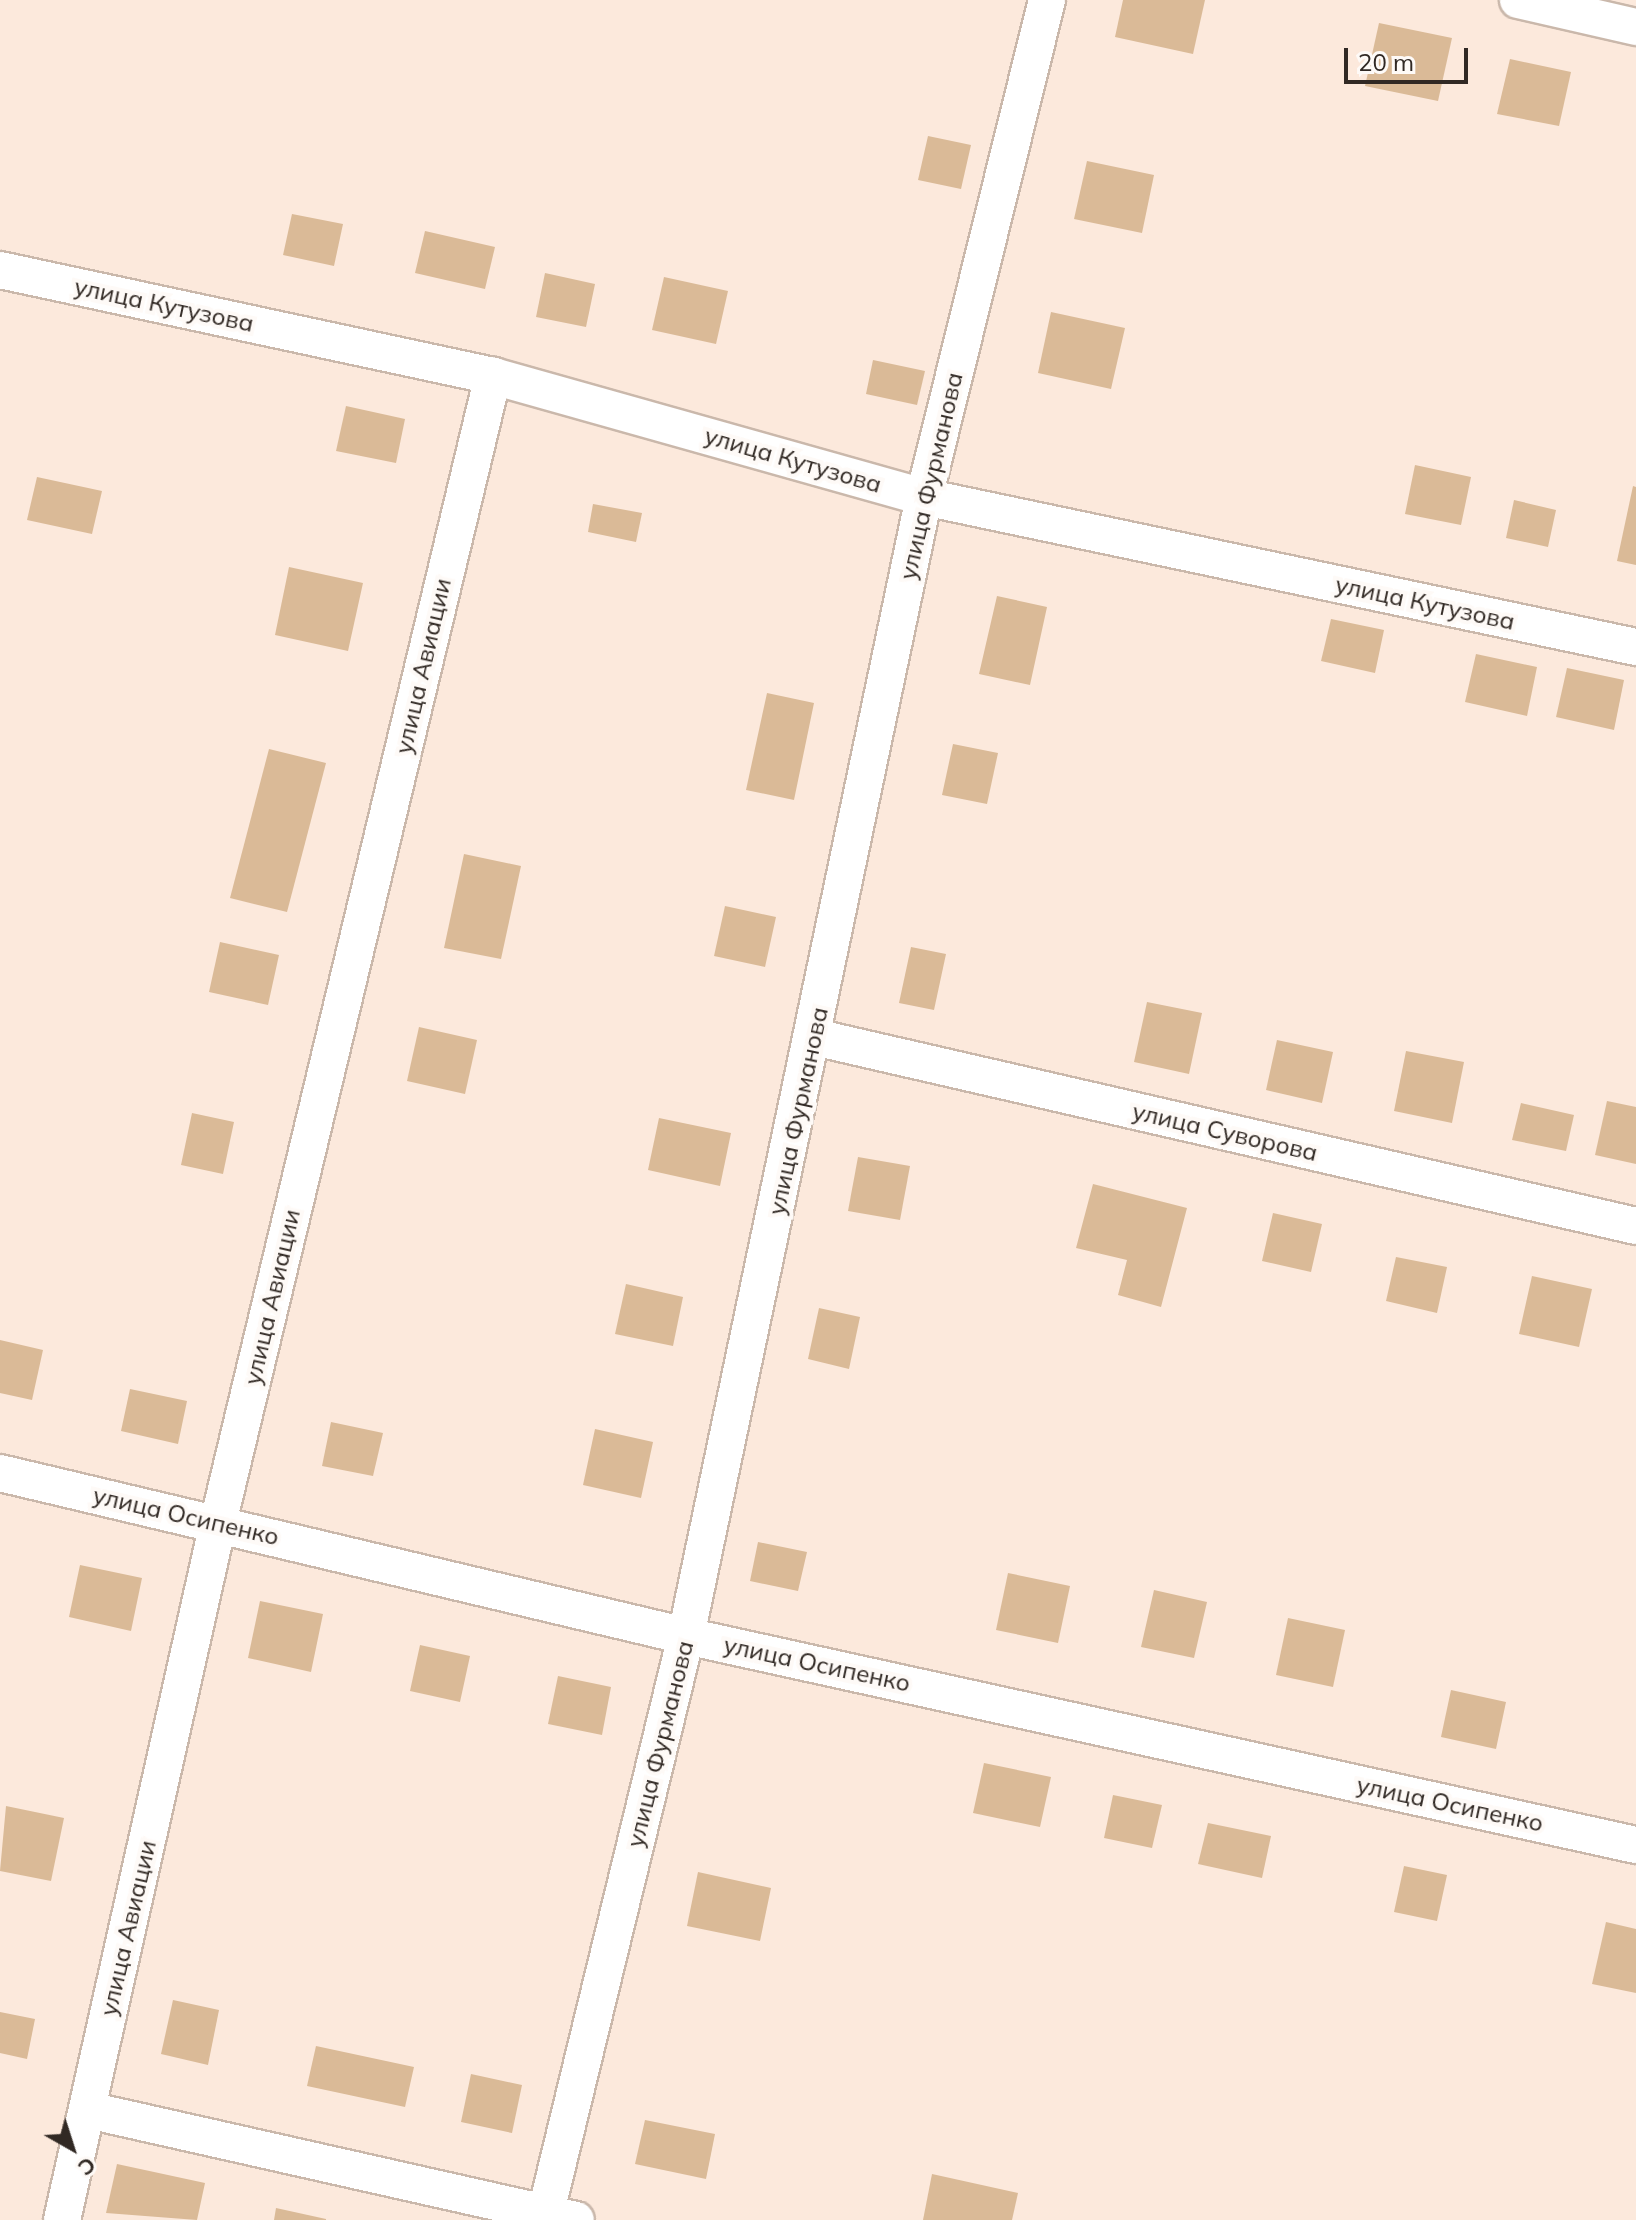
<!DOCTYPE html>
<meta charset="utf-8">
<style>
body{margin:0}
#map{position:relative;width:1636px;height:2220px;overflow:hidden;background:#fce9dc;font-family:Mulish,sans-serif}
div>[style]{position:absolute}
.building>*{inset:0;background:#daba97}
.roads{filter:drop-shadow(2px 0 #cab8ab) drop-shadow(-2px 0 #cab8ab) drop-shadow(0 2px #cab8ab) drop-shadow(0 -2px #cab8ab)}
.street>*{height:36px;margin:-18px;padding:0 18px;transform-origin:18px;border-radius:18px;background:#fff}
span{translate:-50% -50%;white-space:nowrap;text-align:center;line-height:1.15;-webkit-text-stroke:8px #fefaf7;paint-order:stroke}
.street-label{font-size:24px;color:#312924}
.north{position:absolute;left:32px;top:2108px;width:80px;height:80px;-webkit-text-stroke:6px #fefaf7;paint-order:stroke;rotate:141deg;font-size:22px;font-weight:700;line-height:32px;text-align:center;color:#312924}
.north::after{content:'';display:block;margin:auto;width:28px;height:36px;background:#312924;clip-path:polygon(50% 0,100% 100%,50% 72%,0 100%)}
.scale{position:absolute;left:1344px;top:48px;width:124px;height:36px;box-sizing:border-box;border:4px solid #312924;border-top:0;padding-left:10px;font-size:24px;line-height:28px;white-space:nowrap;color:#312924;-webkit-text-stroke:6px #fefaf7;paint-order:stroke}
</style>
<div id="map">
<div class="building">
<i style="clip-path:polygon(1123px 0,1205px 0,1193px 54px,1115px 37px)"></i>
<i style="clip-path:polygon(1379px 23px,1452px 38px,1438px 101px,1365px 86px)"></i>
<i style="clip-path:polygon(1510px 59px,1571px 72px,1559px 126px,1497px 114px)"></i>
<i style="clip-path:polygon(928px 136px,971px 145px,961px 189px,918px 180px)"></i>
<i style="clip-path:polygon(1087px 161px,1154px 175px,1142px 233px,1074px 219px)"></i>
<i style="clip-path:polygon(292px 214px,343px 224px,334px 266px,283px 255px)"></i>
<i style="clip-path:polygon(425px 231px,495px 247px,485px 289px,415px 273px)"></i>
<i style="clip-path:polygon(545px 273px,595px 284px,586px 327px,536px 317px)"></i>
<i style="clip-path:polygon(664px 277px,728px 291px,716px 344px,652px 330px)"></i>
<i style="clip-path:polygon(1051px 312px,1125px 328px,1111px 389px,1038px 373px)"></i>
<i style="clip-path:polygon(873px 360px,925px 371px,917px 405px,866px 394px)"></i>
<i style="clip-path:polygon(346px 406px,405px 419px,396px 463px,336px 451px)"></i>
<i style="clip-path:polygon(1415px 465px,1471px 477px,1461px 525px,1405px 514px)"></i>
<i style="clip-path:polygon(37px 477px,102px 491px,92px 534px,27px 520px)"></i>
<i style="clip-path:polygon(1633px 486px,1636px 487px,1636px 565px,1617px 561px)"></i>
<i style="clip-path:polygon(1514px 500px,1556px 510px,1548px 547px,1506px 538px)"></i>
<i style="clip-path:polygon(593px 504px,642px 513px,636px 542px,588px 532px)"></i>
<i style="clip-path:polygon(289px 567px,363px 583px,348px 651px,275px 635px)"></i>
<i style="clip-path:polygon(997px 596px,1047px 607px,1030px 685px,979px 674px)"></i>
<i style="clip-path:polygon(1331px 619px,1384px 630px,1375px 673px,1321px 661px)"></i>
<i style="clip-path:polygon(1476px 654px,1537px 667px,1527px 716px,1465px 702px)"></i>
<i style="clip-path:polygon(1567px 668px,1624px 680px,1614px 730px,1556px 717px)"></i>
<i style="clip-path:polygon(767px 693px,814px 703px,794px 800px,746px 790px)"></i>
<i style="clip-path:polygon(953px 744px,998px 753px,987px 804px,942px 795px)"></i>
<i style="clip-path:polygon(269px 749px,326px 763px,287px 912px,230px 898px)"></i>
<i style="clip-path:polygon(464px 854px,521px 866px,501px 959px,444px 948px)"></i>
<i style="clip-path:polygon(725px 906px,776px 917px,765px 967px,714px 956px)"></i>
<i style="clip-path:polygon(220px 942px,279px 955px,268px 1005px,209px 992px)"></i>
<i style="clip-path:polygon(911px 947px,946px 954px,934px 1010px,899px 1003px)"></i>
<i style="clip-path:polygon(1147px 1002px,1202px 1013px,1189px 1074px,1134px 1062px)"></i>
<i style="clip-path:polygon(419px 1027px,477px 1040px,465px 1094px,407px 1081px)"></i>
<i style="clip-path:polygon(1277px 1040px,1333px 1052px,1322px 1103px,1266px 1090px)"></i>
<i style="clip-path:polygon(1406px 1051px,1464px 1062px,1452px 1123px,1394px 1111px)"></i>
<i style="clip-path:polygon(1607px 1101px,1636px 1107px,1636px 1164px,1595px 1155px)"></i>
<i style="clip-path:polygon(1521px 1103px,1574px 1115px,1566px 1151px,1512px 1140px)"></i>
<i style="clip-path:polygon(192px 1113px,234px 1122px,223px 1174px,181px 1165px)"></i>
<i style="clip-path:polygon(659px 1118px,731px 1133px,720px 1186px,648px 1170px)"></i>
<i style="clip-path:polygon(858px 1157px,910px 1166px,900px 1220px,848px 1211px)"></i>
<i style="clip-path:polygon(1093px 1184px,1187px 1208px,1161px 1307px,1118px 1295px,1127px 1260px,1076px 1248px)"></i>
<i style="clip-path:polygon(1273px 1213px,1322px 1224px,1311px 1272px,1262px 1261px)"></i>
<i style="clip-path:polygon(1396px 1257px,1447px 1267px,1437px 1313px,1386px 1301px)"></i>
<i style="clip-path:polygon(1532px 1276px,1592px 1289px,1579px 1347px,1519px 1334px)"></i>
<i style="clip-path:polygon(626px 1284px,683px 1297px,673px 1346px,615px 1334px)"></i>
<i style="clip-path:polygon(819px 1308px,860px 1317px,849px 1369px,808px 1359px)"></i>
<i style="clip-path:polygon(0 1340px,43px 1350px,32px 1400px,0 1393px)"></i>
<i style="clip-path:polygon(130px 1389px,187px 1401px,178px 1444px,121px 1431px)"></i>
<i style="clip-path:polygon(331px 1422px,383px 1433px,373px 1476px,322px 1466px)"></i>
<i style="clip-path:polygon(595px 1429px,653px 1442px,641px 1498px,583px 1485px)"></i>
<i style="clip-path:polygon(758px 1542px,807px 1552px,798px 1591px,750px 1581px)"></i>
<i style="clip-path:polygon(80px 1565px,142px 1578px,131px 1631px,69px 1617px)"></i>
<i style="clip-path:polygon(1008px 1573px,1070px 1586px,1058px 1643px,996px 1630px)"></i>
<i style="clip-path:polygon(1154px 1590px,1207px 1602px,1194px 1658px,1141px 1647px)"></i>
<i style="clip-path:polygon(260px 1601px,323px 1614px,311px 1672px,248px 1658px)"></i>
<i style="clip-path:polygon(1288px 1618px,1345px 1630px,1333px 1687px,1276px 1675px)"></i>
<i style="clip-path:polygon(420px 1645px,470px 1656px,460px 1702px,410px 1691px)"></i>
<i style="clip-path:polygon(558px 1676px,611px 1687px,602px 1735px,548px 1724px)"></i>
<i style="clip-path:polygon(1451px 1690px,1506px 1702px,1496px 1749px,1441px 1737px)"></i>
<i style="clip-path:polygon(984px 1763px,1051px 1777px,1040px 1827px,973px 1813px)"></i>
<i style="clip-path:polygon(1113px 1795px,1162px 1805px,1152px 1848px,1104px 1838px)"></i>
<i style="clip-path:polygon(6px 1806px,64px 1818px,51px 1881px,0 1871px)"></i>
<i style="clip-path:polygon(1208px 1823px,1271px 1836px,1262px 1878px,1198px 1864px)"></i>
<i style="clip-path:polygon(1404px 1866px,1447px 1875px,1437px 1921px,1394px 1912px)"></i>
<i style="clip-path:polygon(698px 1872px,771px 1888px,760px 1941px,687px 1926px)"></i>
<i style="clip-path:polygon(1606px 1922px,1636px 1929px,1636px 1993px,1592px 1984px)"></i>
<i style="clip-path:polygon(173px 2000px,219px 2010px,208px 2065px,161px 2054px)"></i>
<i style="clip-path:polygon(0 2012px,35px 2019px,27px 2059px,0 2053px)"></i>
<i style="clip-path:polygon(316px 2046px,414px 2067px,405px 2107px,307px 2086px)"></i>
<i style="clip-path:polygon(471px 2074px,522px 2085px,512px 2133px,461px 2122px)"></i>
<i style="clip-path:polygon(645px 2120px,715px 2134px,706px 2179px,635px 2164px)"></i>
<i style="clip-path:polygon(117px 2164px,205px 2183px,197px 2220px,106px 2213px)"></i>
<i style="clip-path:polygon(932px 2174px,1018px 2193px,1012px 2220px,923px 2220px)"></i>
<i style="clip-path:polygon(276px 2208px,326px 2219px,326px 2220px,274px 2220px)"></i>
</div>
<div class="roads">
<div class="street">
<i style="left:1518px;top:0;width:121px;rotate:12.9deg"></i>
<i style="left:0;top:270px;width:504px;rotate:12.13deg"></i>
<i style="left:493px;top:376px;width:448px;rotate:15.7deg"></i>
<i style="left:924px;top:497px;width:728px;rotate:11.9deg"></i>
<i style="left:814px;top:1037px;width:843px;rotate:12.95deg"></i>
<i style="left:0;top:1473px;width:705px;rotate:13.37deg"></i>
<i style="left:686px;top:1636px;width:973px;rotate:12.41deg"></i>
<i style="left:88px;top:2110px;width:500px;rotate:12.7deg"></i>
<i style="left:62px;top:2220px;width:714px;rotate:-77.38deg"></i>
<i style="left:218px;top:1523px;width:1180px;rotate:-76.52deg"></i>
<i style="left:544px;top:2220px;width:601px;rotate:-76.33deg"></i>
<i style="left:686px;top:1636px;width:1164px;rotate:-78.2deg"></i>
<i style="left:924px;top:497px;width:512px;rotate:-76.1deg"></i>
</div>
</div>
<div class="street-label">
<span style="left:164px;top:305px;rotate:12deg">улица Кутузова</span>
<span style="left:793px;top:460px;rotate:16deg">улица Кутузова</span>
<span style="left:931px;top:476px;rotate:-77deg">улица Фурманова</span>
<span style="left:1425px;top:603px;rotate:12deg">улица Кутузова</span>
<span style="left:423px;top:666px;rotate:-77deg">улица Авиации</span>
<span style="left:798px;top:1111px;rotate:-78deg">улица Фурманова</span>
<span style="left:1225px;top:1132px;rotate:13deg">улица Суворова</span>
<span style="left:272px;top:1297px;rotate:-77deg">улица Авиации</span>
<span style="left:186px;top:1516px;rotate:13deg">улица Осипенко</span>
<span style="left:817px;top:1664px;rotate:12deg">улица Осипенко</span>
<span style="left:660px;top:1744px;rotate:-76deg">улица Фурманова</span>
<span style="left:1450px;top:1804px;rotate:12deg">улица Осипенко</span>
<span style="left:128px;top:1928px;rotate:-77deg">улица Авиации</span>
</div>
<div class="north">С</div>
<div class="scale">20 m</div>
</div>
